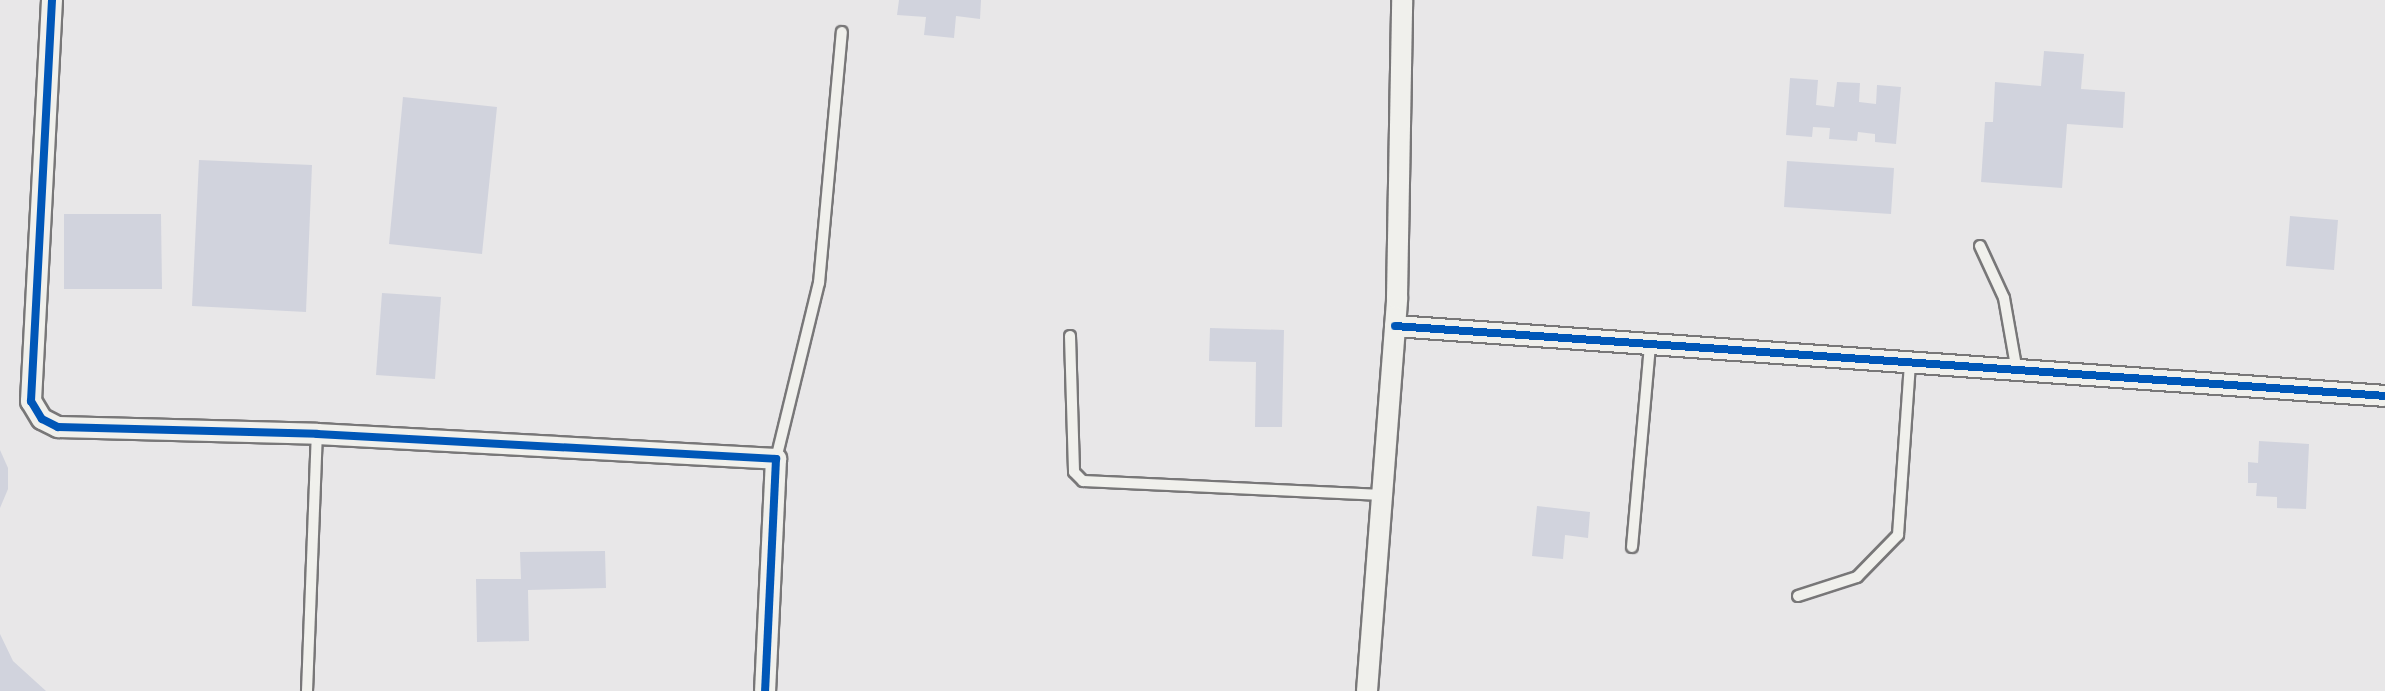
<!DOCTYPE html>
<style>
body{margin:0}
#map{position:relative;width:2385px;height:691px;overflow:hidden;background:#e8e7e8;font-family:Caveat,sans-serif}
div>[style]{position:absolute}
.building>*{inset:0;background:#d1d3dd}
.roads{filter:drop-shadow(2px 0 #787778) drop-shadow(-2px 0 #787778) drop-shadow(0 2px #787778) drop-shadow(0 -2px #787778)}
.lane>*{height:10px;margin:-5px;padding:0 5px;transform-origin:5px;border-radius:5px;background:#f0f0ec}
.street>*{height:20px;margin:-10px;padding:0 10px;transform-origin:10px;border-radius:10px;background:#f0f0ec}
.cycleway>*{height:8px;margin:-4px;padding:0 4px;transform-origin:4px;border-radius:4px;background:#0057b8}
span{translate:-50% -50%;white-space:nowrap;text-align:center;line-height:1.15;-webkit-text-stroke:5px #f7f3e8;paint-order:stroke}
</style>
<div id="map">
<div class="building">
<i style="clip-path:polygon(899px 0,981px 0,980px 19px,956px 16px,954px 38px,924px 35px,926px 17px,897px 15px)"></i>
<i style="clip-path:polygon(2044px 51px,2084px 54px,2081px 89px,2125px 92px,2123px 128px,2067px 124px,2062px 188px,1981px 182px,1985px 122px,1993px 122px,1995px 82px,2041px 86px)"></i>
<i style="clip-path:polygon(1790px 78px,1818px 80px,1816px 105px,1834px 107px,1837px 82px,1860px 83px,1859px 102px,1876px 104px,1877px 85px,1901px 87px,1896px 144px,1875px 142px,1875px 134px,1858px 132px,1857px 141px,1829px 139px,1830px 128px,1813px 127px,1812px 137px,1786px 135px)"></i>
<i style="clip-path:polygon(403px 97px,497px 107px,482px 254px,389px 244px)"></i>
<i style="clip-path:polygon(199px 160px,312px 165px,306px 312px,192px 306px)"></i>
<i style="clip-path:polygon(1787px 161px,1894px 168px,1891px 214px,1784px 207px)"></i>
<i style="clip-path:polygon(64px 214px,161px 214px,162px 289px,64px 289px)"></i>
<i style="clip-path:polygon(2290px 216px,2338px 220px,2334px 270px,2286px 266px)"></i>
<i style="clip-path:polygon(382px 293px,441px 297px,435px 379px,376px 375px)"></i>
<i style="clip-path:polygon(1210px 328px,1284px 330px,1282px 427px,1255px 427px,1256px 362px,1209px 361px)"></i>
<i style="clip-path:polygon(2259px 441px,2309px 444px,2306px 509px,2277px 508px,2277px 497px,2256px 496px,2257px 483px,2248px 483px,2248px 462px,2258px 463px)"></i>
<i style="clip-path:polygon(0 450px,8px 468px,8px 489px,0 508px)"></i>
<i style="clip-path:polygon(1537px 506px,1590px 512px,1588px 538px,1565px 535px,1563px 559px,1532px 556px)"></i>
<i style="clip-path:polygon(605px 551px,606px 588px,528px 590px,529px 641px,477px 642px,476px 579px,521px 579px,520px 552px)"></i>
<i style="clip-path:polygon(0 634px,13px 661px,46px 691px,0 691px)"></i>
</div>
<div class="roads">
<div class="lane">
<i style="left:1980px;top:246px;width:57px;rotate:65.2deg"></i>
<i style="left:2004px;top:298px;width:75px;rotate:80deg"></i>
<i style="left:1070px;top:336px;width:136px;rotate:88.3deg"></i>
<i style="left:1074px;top:472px;width:13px;rotate:45deg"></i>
<i style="left:1083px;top:481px;width:300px;rotate:2.7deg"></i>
<i style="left:776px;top:459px;width:181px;rotate:-76.3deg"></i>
<i style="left:819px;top:283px;width:252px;rotate:-84.8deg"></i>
<i style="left:1632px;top:547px;width:202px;rotate:-84.9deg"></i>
<i style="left:1798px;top:596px;width:62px;rotate:-17.9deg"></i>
<i style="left:1857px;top:577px;width:59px;rotate:-45.7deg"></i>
<i style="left:1898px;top:535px;width:171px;rotate:-86deg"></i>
<i style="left:307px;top:691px;width:257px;rotate:-87.8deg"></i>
</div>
<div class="street">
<i style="left:52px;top:0;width:402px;rotate:93deg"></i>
<i style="left:31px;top:401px;width:21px;rotate:59deg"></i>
<i style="left:42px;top:419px;width:18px;rotate:27deg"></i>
<i style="left:58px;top:427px;width:259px;rotate:1.5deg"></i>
<i style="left:317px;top:434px;width:460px;rotate:3.1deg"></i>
<i style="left:776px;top:459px;width:232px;rotate:92.7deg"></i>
<i style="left:1395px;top:326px;width:992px;rotate:4.04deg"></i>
<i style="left:1367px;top:691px;width:394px;rotate:-85.6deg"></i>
<i style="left:1397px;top:298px;width:298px;rotate:-89deg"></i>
</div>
</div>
<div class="cycleway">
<i style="left:52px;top:0;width:402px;rotate:93deg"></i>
<i style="left:31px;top:401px;width:21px;rotate:59deg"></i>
<i style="left:42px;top:419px;width:18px;rotate:27deg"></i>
<i style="left:58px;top:427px;width:259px;rotate:1.5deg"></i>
<i style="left:317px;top:434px;width:460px;rotate:3.1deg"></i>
<i style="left:776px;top:459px;width:232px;rotate:92.7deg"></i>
<i style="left:1395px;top:326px;width:992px;rotate:4.04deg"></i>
</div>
</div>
